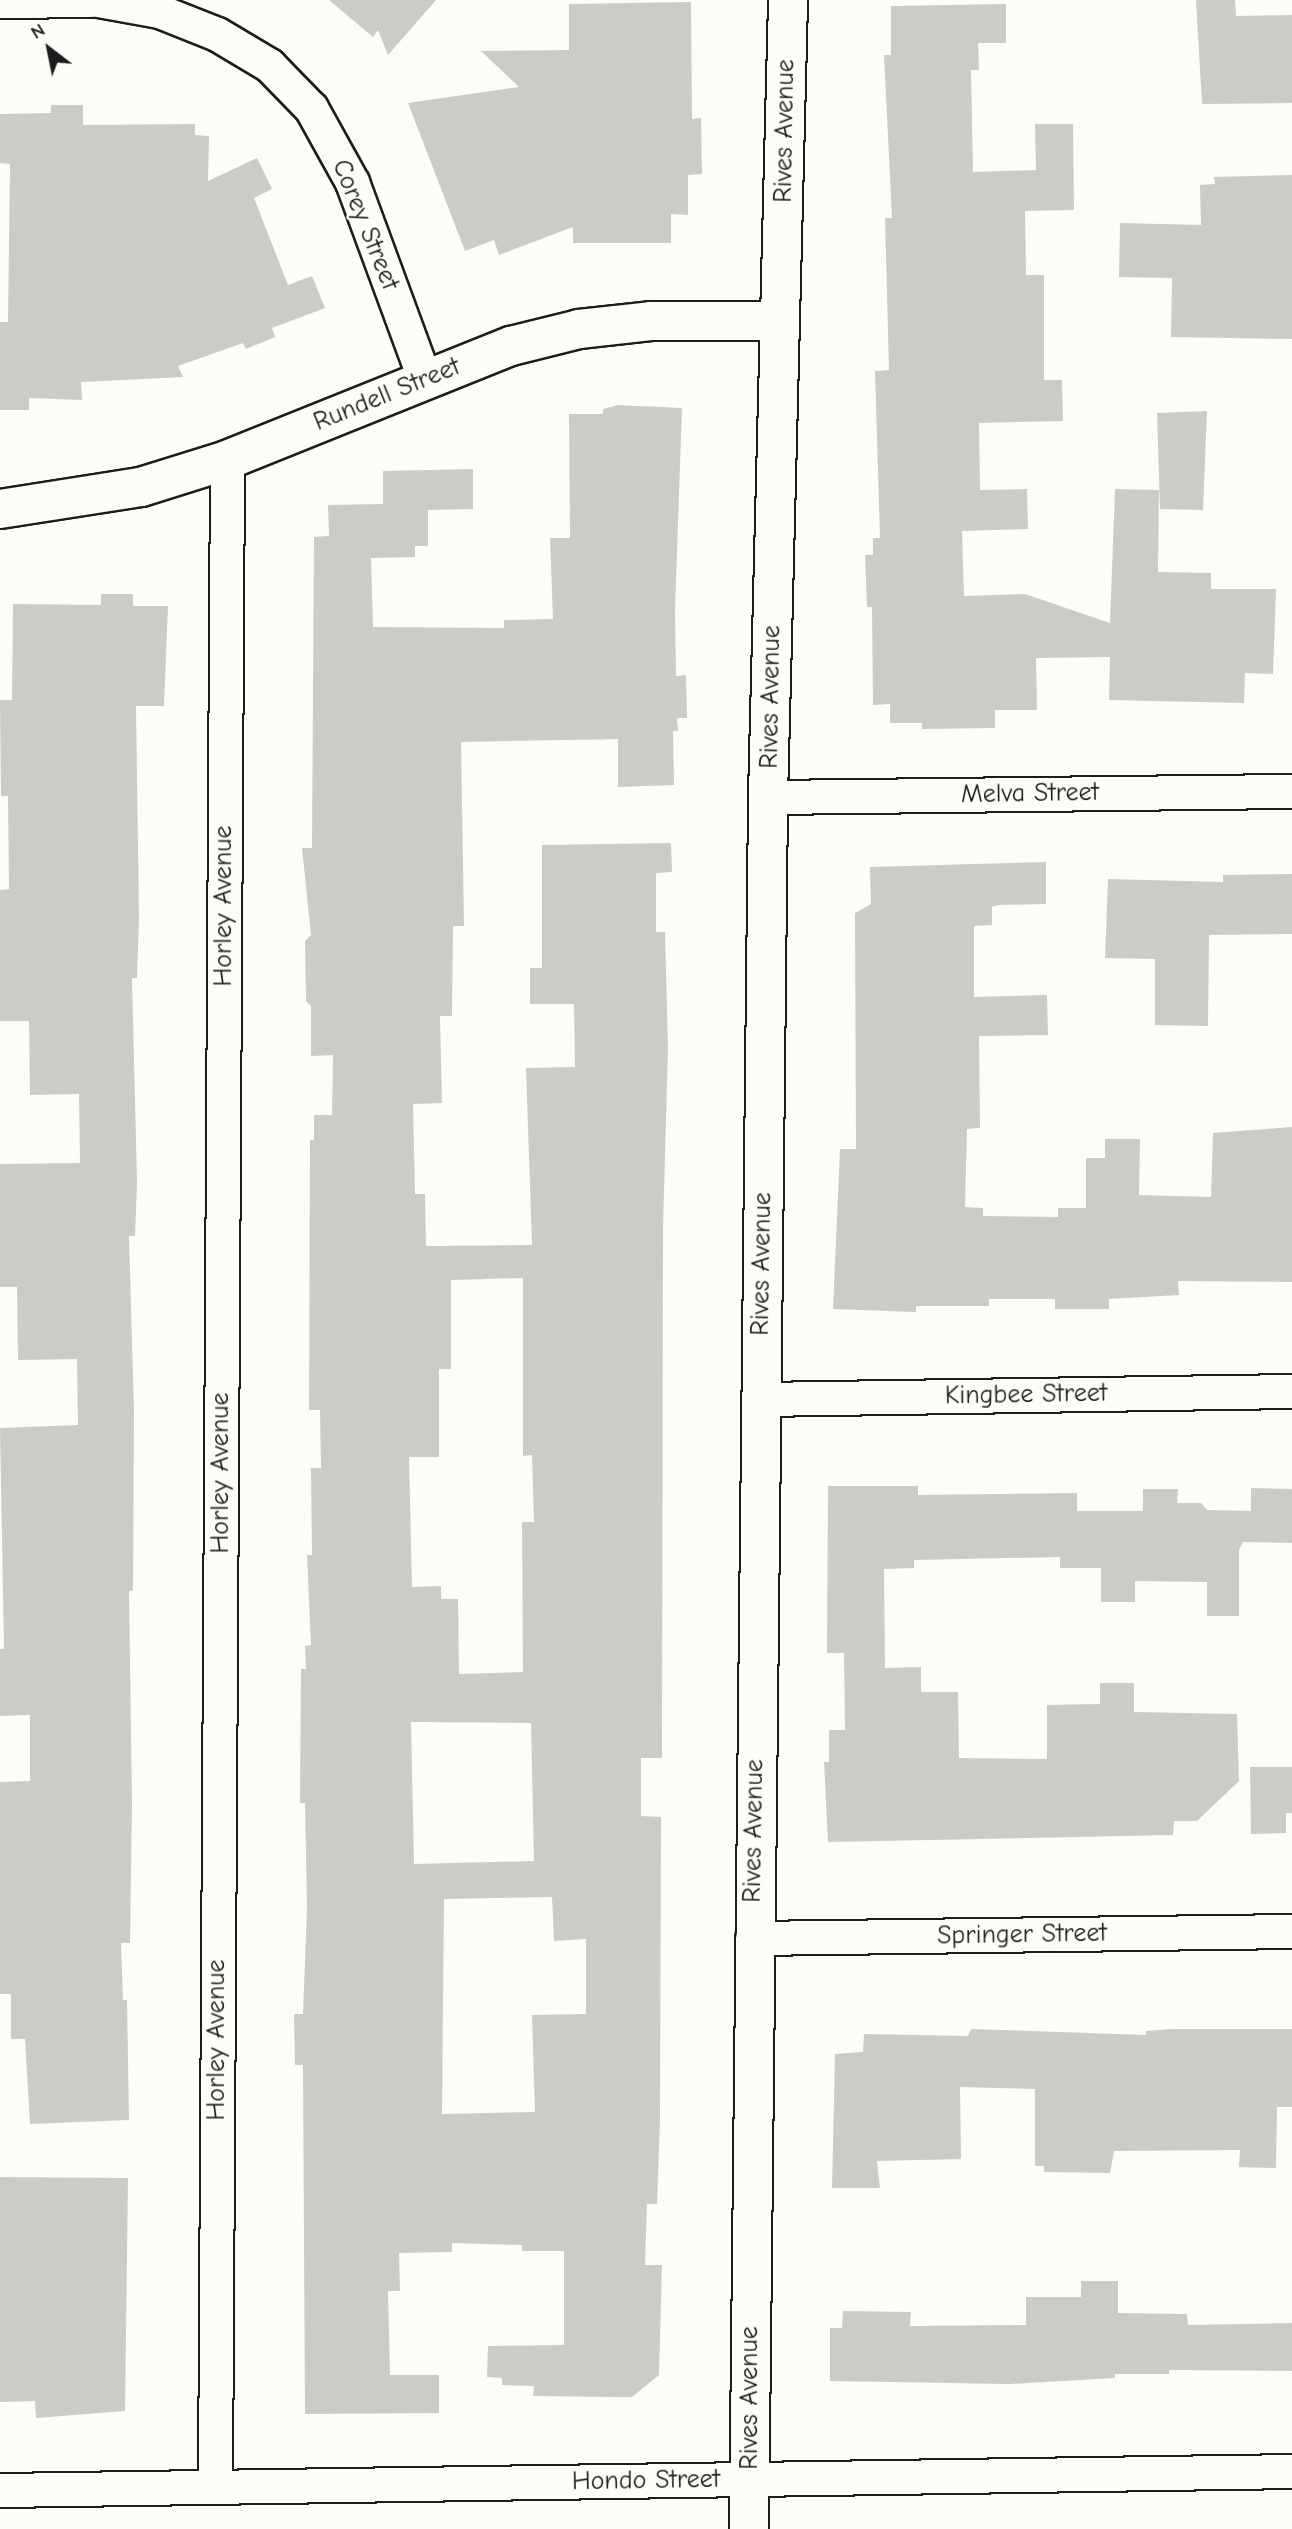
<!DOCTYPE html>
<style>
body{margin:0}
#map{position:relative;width:1292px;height:2529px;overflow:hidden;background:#fdfcf7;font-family:"Comic Neue",sans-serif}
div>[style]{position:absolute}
.building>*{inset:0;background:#cccbc8}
.roads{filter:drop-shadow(2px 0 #1c1c1c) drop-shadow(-2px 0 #1c1c1c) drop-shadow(0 2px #1c1c1c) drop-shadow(0 -2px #1c1c1c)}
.street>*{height:33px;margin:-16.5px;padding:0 16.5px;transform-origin:16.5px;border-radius:16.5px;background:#fdfcf7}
.secondary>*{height:38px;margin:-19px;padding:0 19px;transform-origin:19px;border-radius:19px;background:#fdfcf7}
span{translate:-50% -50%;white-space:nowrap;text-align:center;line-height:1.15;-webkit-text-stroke:5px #fdfcf7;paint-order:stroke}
.street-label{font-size:26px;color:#1c1c1c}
.north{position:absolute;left:14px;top:14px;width:70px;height:70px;-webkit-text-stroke:5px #fdfcf7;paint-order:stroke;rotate:328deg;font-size:19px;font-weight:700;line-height:28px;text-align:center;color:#1c1c1c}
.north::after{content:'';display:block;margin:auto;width:24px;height:32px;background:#1c1c1c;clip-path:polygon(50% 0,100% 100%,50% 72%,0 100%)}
</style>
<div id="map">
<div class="building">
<i style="clip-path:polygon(329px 0,436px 0,388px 55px,378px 30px,373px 37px)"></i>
<i style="clip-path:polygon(1196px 0,1235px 0,1236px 16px,1292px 15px,1292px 103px,1202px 104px)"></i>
<i style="clip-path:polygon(691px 2px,692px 119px,701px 118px,702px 174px,688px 175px,688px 215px,671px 214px,671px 243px,573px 243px,573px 227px,499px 255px,494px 240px,465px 251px,408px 103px,519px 87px,481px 51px,569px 50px,569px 4px)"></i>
<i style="clip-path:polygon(1006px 4px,1006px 43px,978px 43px,979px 70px,971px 70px,973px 172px,1036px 170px,1035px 124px,1073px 124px,1074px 210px,1025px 211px,1026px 275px,1044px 275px,1044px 380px,1062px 380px,1063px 421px,979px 423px,980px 490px,1027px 489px,1028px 529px,962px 531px,964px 596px,1025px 594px,1110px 623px,1115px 489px,1159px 490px,1158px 572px,1211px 573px,1211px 589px,1276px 589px,1273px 674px,1245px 673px,1244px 703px,1109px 700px,1110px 657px,1036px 658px,1037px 710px,995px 710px,995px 728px,922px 729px,922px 723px,890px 723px,890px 704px,873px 705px,872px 607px,867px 607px,865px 555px,873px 555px,873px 538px,880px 538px,875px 371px,889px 370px,885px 218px,892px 218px,884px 55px,891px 55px,891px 6px)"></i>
<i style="clip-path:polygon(51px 105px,83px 105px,83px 125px,195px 124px,195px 135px,209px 136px,208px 181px,257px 158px,272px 189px,254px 198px,288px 285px,312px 276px,325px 308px,272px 328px,275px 337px,246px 349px,243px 343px,178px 366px,183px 377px,81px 382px,82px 400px,29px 398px,29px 410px,0 410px,0 322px,8px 322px,10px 164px,0 163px,0 114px,51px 113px)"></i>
<i style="clip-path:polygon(1292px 175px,1292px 339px,1171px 337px,1172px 278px,1119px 277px,1120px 223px,1201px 225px,1200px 185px,1215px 184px,1214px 177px)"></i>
<i style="clip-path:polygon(evenodd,618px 405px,682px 408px,675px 610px,676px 676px,686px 675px,687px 718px,677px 718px,678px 731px,673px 731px,674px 785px,618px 787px,618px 739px,461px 742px,464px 926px,453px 926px,452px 1016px,440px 1016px,442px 1103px,413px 1104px,415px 1194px,425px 1194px,426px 1246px,532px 1245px,526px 1068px,575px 1067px,574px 1004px,530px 1004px,530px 968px,542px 968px,542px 845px,671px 843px,672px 872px,656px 873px,656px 932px,665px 932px,668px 1048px,663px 1228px,662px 1758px,641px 1758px,641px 1816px,661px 1817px,660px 2120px,657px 2204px,647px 2204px,645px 2265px,662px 2265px,659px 2375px,632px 2397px,612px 2397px,533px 2396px,534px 2386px,502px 2385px,502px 2378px,487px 2377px,488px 2346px,564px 2345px,564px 2251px,522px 2251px,522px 2245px,452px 2243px,452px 2252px,399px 2253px,400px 2291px,388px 2291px,390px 2375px,439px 2375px,439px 2413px,305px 2414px,303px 2065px,295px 2065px,294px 2014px,303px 2014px,307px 1908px,305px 1803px,300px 1803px,301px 1669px,306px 1669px,305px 1646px,311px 1645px,307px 1555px,312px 1555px,311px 1468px,321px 1468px,320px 1410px,309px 1410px,310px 1140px,314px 1140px,314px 1115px,332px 1115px,333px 1055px,311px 1056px,311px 1006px,306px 1001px,305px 941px,311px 935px,302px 848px,312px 848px,314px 537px,329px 536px,328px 505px,383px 504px,383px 471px,473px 469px,473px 509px,428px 510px,428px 546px,415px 546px,415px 557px,371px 558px,373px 627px,504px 628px,504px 620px,553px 619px,550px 538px,570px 538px,569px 414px,603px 414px,603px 409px,618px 405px,523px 1278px,523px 1456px,532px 1455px,534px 1522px,522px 1522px,523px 1672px,459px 1674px,458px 1599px,441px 1599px,441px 1586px,412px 1587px,409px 1457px,439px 1457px,439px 1369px,451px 1369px,451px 1280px,523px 1278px,618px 405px,411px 1722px,531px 1723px,534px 1861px,414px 1864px,411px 1722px,618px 405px,552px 1897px,554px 1941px,586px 1939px,586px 2014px,532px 2015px,535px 2112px,442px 2114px,444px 1899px,552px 1897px)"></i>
<i style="clip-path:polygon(1207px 411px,1203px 510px,1160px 509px,1157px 413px)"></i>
<i style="clip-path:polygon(101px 594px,133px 594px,133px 606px,168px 606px,164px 706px,136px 706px,139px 918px,137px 978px,132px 978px,137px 1184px,135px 1236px,129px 1236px,134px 1412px,133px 1590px,129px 1591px,132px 1803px,130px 1943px,121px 1943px,123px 2000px,127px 2000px,129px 2120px,30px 2124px,25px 2039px,11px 2039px,11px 1994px,0 1994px,0 1782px,30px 1781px,30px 1715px,0 1716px,0 1649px,4px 1649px,0 1428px,78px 1425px,77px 1359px,18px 1360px,17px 1287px,0 1287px,0 1164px,80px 1163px,79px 1094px,30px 1095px,29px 1021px,0 1021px,0 890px,9px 889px,8px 796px,1px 796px,0 700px,12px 700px,13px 604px,101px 605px)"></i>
<i style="clip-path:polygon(1046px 862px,1046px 904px,998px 905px,992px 907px,992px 925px,974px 926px,974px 997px,1047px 995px,1048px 1035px,979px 1036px,980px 1128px,967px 1129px,965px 1207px,983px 1208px,983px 1216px,1058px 1217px,1058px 1208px,1086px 1208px,1086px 1158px,1105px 1158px,1105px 1139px,1140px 1139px,1139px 1195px,1211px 1197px,1213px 1133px,1292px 1127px,1292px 1282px,1178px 1281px,1179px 1295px,1109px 1299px,1109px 1309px,1055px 1309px,1055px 1299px,989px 1299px,989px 1306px,916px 1306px,916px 1312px,833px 1309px,840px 1149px,856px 1149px,855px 913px,871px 904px,870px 867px)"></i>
<i style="clip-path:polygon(1292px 874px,1292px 934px,1209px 935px,1208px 1026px,1155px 1025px,1155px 959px,1105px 958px,1108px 879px,1223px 882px,1223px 875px)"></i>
<i style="clip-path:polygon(828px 1486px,918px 1486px,918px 1495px,1077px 1493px,1077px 1511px,1143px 1511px,1143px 1489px,1178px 1489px,1177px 1503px,1201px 1503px,1207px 1510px,1251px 1511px,1251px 1488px,1292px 1489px,1292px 1543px,1243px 1542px,1239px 1550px,1239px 1616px,1207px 1616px,1207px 1582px,1135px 1581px,1135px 1602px,1101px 1602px,1101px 1568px,1060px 1568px,1060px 1557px,914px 1560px,914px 1568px,884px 1569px,885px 1668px,921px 1667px,921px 1692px,958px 1692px,959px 1758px,1047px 1759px,1047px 1705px,1100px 1704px,1100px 1683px,1134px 1683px,1134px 1712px,1237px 1714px,1239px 1781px,1197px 1821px,1174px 1821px,1173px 1835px,828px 1842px,824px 1762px,829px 1762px,829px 1730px,845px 1730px,844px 1653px,827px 1653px)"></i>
<i style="clip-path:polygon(1250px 1767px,1292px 1767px,1292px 1813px,1286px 1813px,1286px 1833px,1251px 1834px)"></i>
<i style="clip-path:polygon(971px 2029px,1146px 2035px,1146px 2031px,1170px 2029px,1292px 2029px,1292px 2107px,1277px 2107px,1276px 2168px,1239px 2167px,1240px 2150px,1114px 2151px,1110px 2173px,1044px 2172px,1044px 2166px,1035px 2166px,1035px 2089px,960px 2087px,961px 2159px,877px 2161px,880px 2188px,832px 2188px,835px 2054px,863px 2052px,864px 2034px,968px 2036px)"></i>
<i style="clip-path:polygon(0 2177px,128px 2178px,125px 2411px,36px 2418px,35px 2401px,0 2402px)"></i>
<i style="clip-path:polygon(1081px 2281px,1118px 2281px,1118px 2313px,1187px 2314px,1188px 2325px,1292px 2323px,1292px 2371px,1169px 2370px,1169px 2374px,1115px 2374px,1115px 2378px,1010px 2384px,830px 2381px,830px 2328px,842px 2328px,843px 2311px,911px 2312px,910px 2326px,1026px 2325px,1026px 2297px,1081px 2297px)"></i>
</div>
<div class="roads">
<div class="street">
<i style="left:98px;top:0;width:62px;rotate:10.2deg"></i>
<i style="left:159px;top:11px;width:62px;rotate:21.6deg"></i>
<i style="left:217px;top:34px;width:61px;rotate:30.8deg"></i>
<i style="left:269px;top:65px;width:60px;rotate:45.7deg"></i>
<i style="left:311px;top:108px;width:85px;rotate:61deg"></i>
<i style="left:352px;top:182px;width:209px;rotate:69.8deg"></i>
<i style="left:0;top:1px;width:90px;rotate:-0.6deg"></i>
<i style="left:768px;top:797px;width:524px;rotate:-0.66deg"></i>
<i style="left:760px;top:1399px;width:532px;rotate:-0.86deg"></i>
<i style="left:752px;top:1938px;width:540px;rotate:-0.74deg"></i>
<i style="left:215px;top:2485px;width:2025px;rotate:-89.66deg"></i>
<i style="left:0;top:2490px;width:1292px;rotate:-0.84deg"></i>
</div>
<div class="secondary">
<i style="left:0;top:509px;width:143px;rotate:-8.9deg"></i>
<i style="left:141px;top:487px;width:90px;rotate:-17.4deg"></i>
<i style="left:227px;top:460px;width:306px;rotate:-21.9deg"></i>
<i style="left:511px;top:346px;width:70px;rotate:-14deg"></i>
<i style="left:579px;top:329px;width:72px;rotate:-6.3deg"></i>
<i style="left:651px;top:321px;width:129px"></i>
<i style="left:749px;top:2529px;width:1732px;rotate:-89.37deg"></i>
<i style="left:768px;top:797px;width:797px;rotate:-88.56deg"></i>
</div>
</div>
<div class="street-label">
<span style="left:785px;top:131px;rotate:-89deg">Rives Avenue</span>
<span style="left:365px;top:225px;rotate:68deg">Corey Street</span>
<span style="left:387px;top:395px;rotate:-22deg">Rundell Street</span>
<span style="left:771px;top:697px;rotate:-89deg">Rives Avenue</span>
<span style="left:1030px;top:794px;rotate:-1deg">Melva Street</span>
<span style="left:224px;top:906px;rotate:-90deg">Horley Avenue</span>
<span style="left:762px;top:1264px;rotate:-89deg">Rives Avenue</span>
<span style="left:1026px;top:1395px;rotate:-1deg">Kingbee Street</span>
<span style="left:221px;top:1473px;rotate:-90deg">Horley Avenue</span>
<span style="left:754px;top:1831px;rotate:-89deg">Rives Avenue</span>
<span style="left:1022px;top:1935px;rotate:-1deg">Springer Street</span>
<span style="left:217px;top:2040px;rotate:-90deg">Horley Avenue</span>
<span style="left:750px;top:2398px;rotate:-90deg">Rives Avenue</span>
<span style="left:646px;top:2481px;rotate:-1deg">Hondo Street</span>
</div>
<div class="north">N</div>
</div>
